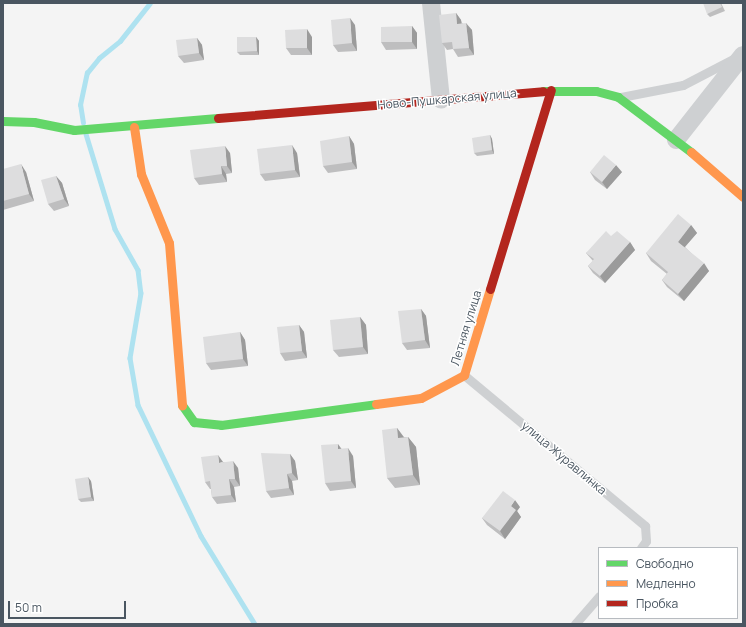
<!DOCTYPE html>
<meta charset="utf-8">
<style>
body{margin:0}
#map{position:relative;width:746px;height:627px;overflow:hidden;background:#f4f4f4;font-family:Manrope,sans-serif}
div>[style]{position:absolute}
.stream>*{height:4.5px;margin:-2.25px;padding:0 2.25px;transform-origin:2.25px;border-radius:2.25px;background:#aee2f0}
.lane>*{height:9px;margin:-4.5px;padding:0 4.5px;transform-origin:4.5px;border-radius:4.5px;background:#ced0d2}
.street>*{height:18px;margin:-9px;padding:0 9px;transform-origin:9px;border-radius:9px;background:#ced0d2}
.fast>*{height:9px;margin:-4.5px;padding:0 4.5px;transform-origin:4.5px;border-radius:4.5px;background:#63d668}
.slow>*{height:9px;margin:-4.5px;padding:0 4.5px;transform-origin:4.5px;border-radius:4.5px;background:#ff974d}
.jam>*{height:9px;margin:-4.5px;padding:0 4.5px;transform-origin:4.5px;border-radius:4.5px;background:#b3261e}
.wall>*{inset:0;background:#bebebf}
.shaded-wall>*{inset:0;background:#9b9b9b}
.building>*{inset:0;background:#ddddde}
span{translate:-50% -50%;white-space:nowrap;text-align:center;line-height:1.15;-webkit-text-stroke:3px #fff;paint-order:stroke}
.street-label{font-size:12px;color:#4a5661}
.frame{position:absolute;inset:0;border:4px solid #4a5661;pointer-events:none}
.legend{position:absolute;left:598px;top:547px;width:140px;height:72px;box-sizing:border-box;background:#fff;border:1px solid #b7bbc0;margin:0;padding:5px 7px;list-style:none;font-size:12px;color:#4a5661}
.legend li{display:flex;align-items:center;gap:8px;height:20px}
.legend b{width:20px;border:1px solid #b7bbc0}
.scale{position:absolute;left:8px;top:601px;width:118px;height:18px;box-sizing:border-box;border:2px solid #4a5661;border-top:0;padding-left:5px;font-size:12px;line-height:14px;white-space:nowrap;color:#4a5661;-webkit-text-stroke:3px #fff;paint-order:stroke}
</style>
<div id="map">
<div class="stream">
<i style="left:83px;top:123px;width:18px;rotate:-99deg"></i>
<i style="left:80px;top:105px;width:33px;rotate:-78deg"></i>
<i style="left:87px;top:73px;width:19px;rotate:-51deg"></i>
<i style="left:99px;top:58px;width:27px;rotate:-39deg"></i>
<i style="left:120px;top:41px;width:48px;rotate:-51.7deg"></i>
<i style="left:86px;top:134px;width:99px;rotate:73deg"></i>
<i style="left:115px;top:229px;width:47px;rotate:60.7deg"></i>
<i style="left:138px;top:270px;width:23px;rotate:83deg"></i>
<i style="left:141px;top:293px;width:66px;rotate:99.6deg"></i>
<i style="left:130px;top:358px;width:48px;rotate:80.3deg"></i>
<i style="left:138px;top:405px;width:145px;rotate:64.3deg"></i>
<i style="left:201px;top:536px;width:103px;rotate:58.5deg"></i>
</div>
<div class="lane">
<i style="left:621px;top:97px;width:63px;rotate:-11deg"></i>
<i style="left:683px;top:85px;width:59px;rotate:-27.4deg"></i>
<i style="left:464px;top:375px;width:236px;rotate:39.8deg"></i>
<i style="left:645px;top:526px;width:15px;rotate:86deg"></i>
<i style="left:646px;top:541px;width:9px;rotate:126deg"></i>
<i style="left:575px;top:624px;width:37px;rotate:-49deg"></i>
</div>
<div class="street">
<i style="left:431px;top:3px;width:97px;rotate:84.1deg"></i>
<i style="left:676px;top:140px;width:108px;rotate:-51.8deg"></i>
</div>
<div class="fast">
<i style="left:543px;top:91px;width:53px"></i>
<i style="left:596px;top:91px;width:23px;rotate:15deg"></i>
<i style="left:618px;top:97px;width:91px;rotate:37deg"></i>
<i style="left:3px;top:121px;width:31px;rotate:2deg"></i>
<i style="left:34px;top:122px;width:41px;rotate:11.3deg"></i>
<i style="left:74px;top:130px;width:144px;rotate:-4.8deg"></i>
<i style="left:182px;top:405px;width:21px;rotate:55deg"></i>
<i style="left:194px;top:422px;width:27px;rotate:6deg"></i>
<i style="left:221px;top:425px;width:156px;rotate:-7.7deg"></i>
</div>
<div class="slow">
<i style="left:134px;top:127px;width:48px;rotate:81.5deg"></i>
<i style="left:141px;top:174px;width:74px;rotate:67.9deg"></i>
<i style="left:169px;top:243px;width:163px;rotate:85.4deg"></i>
<i style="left:691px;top:152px;width:69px;rotate:40.9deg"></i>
<i style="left:376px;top:404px;width:45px;rotate:-7.6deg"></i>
<i style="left:421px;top:398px;width:49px;rotate:-28.1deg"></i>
<i style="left:464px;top:375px;width:90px;rotate:-73.2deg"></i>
</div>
<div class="jam">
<i style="left:218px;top:118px;width:326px;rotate:-4.7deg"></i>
<i style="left:490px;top:289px;width:208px;rotate:-73deg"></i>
</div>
<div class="wall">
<i style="clip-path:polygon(721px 3px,725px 11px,710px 17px,707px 14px)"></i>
<i style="clip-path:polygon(456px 13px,461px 20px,462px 23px,472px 30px,474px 55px,458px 57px,453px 49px,447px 50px,442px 43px)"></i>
<i style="clip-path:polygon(355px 25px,357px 51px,338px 52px,333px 45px)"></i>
<i style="clip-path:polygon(412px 26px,417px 33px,417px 49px,386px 50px,381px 42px)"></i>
<i style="clip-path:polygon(256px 37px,259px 41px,259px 55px,240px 55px,237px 52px)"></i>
<i style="clip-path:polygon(312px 37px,312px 55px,291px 55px,286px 48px)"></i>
<i style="clip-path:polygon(197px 38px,202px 45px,204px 60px,184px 63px,178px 56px)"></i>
<i style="clip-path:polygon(490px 135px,492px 139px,494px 154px,477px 156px,474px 153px)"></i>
<i style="clip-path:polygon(349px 136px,354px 144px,357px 169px,328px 173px,323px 166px)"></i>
<i style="clip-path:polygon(230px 153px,232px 173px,226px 174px,227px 182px,199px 185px,194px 178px)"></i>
<i style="clip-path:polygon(297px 153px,300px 177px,265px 181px,260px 174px)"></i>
<i style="clip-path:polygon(3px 169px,26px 172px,34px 201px,3px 210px)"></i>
<i style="clip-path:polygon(590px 172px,622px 172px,607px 189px,595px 180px)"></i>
<i style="clip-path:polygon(56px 176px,62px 183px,69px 206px,54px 211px,48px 204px)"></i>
<i style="clip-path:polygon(691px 225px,697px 233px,685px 247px,709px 271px,684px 301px,667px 287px,662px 280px,667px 274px,651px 261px,646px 253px)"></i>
<i style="clip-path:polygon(611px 236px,630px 242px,635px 250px,605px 283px,593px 273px,588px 266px,593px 261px,586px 253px)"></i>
<i style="clip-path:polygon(421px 309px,426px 316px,430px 348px,407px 350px,402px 343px)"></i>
<i style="clip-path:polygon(360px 317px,366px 325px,368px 354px,339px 357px,333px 350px)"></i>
<i style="clip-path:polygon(299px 325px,304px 332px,307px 358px,285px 361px,280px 353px)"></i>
<i style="clip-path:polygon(240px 332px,245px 340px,248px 366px,211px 370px,206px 363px)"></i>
<i style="clip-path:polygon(397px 428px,404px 437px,408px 437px,416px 447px,420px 485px,395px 488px,387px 478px)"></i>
<i style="clip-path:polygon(342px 449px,353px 456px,356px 488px,330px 491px,325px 483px)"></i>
<i style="clip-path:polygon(290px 454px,295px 461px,298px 480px,292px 481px,294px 495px,271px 498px,266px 491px)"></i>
<i style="clip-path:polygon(223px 462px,238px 468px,240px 486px,234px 487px,236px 502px,217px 504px,212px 497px,211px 489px,210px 489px,205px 482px)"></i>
<i style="clip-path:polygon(91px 481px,94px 501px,81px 502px,78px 499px)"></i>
<i style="clip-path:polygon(520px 507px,517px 511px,521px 517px,505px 539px,487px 525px,482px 518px)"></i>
</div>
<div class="shaded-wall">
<i style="clip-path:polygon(456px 13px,461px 20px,462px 31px,457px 24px)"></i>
<i style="clip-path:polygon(350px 18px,355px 25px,357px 51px,352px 43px)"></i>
<i style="clip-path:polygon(466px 23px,472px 30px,474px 55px,469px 48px)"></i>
<i style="clip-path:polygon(412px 26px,417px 33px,417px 49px,412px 42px)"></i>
<i style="clip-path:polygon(307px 29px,312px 37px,312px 55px,307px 48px)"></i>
<i style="clip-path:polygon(256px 37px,259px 41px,259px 55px,257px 51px)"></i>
<i style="clip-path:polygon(197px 38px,202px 45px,204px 60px,199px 53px)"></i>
<i style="clip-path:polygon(490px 135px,492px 139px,494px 154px,492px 150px)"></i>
<i style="clip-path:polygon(349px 136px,354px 144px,357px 169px,352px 162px)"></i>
<i style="clip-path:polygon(292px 145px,297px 153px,300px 177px,295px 170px)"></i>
<i style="clip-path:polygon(225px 146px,230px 153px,232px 173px,227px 166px)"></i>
<i style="clip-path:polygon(21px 164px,26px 172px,34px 201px,29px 194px)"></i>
<i style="clip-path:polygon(616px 165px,622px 172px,607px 189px,602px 182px)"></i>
<i style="clip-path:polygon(221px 166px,226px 174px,227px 182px,222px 174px)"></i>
<i style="clip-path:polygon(56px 176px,62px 183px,69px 206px,64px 199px)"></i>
<i style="clip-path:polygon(691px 225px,697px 233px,683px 249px,678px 242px)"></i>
<i style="clip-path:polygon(630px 242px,635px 250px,605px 283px,600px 276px)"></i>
<i style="clip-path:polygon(704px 263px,709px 271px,684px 301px,678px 294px)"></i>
<i style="clip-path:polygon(421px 309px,426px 316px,430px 348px,425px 340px)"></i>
<i style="clip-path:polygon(360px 317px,366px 325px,368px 354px,363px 347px)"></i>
<i style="clip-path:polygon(299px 325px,304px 332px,307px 358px,302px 351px)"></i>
<i style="clip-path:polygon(240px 332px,245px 340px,248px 366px,243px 359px)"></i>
<i style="clip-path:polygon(397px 428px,405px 439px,398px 438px)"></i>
<i style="clip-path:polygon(408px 437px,416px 447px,420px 485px,413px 475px)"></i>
<i style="clip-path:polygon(338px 444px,343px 451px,338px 449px)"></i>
<i style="clip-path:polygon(348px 448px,353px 456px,356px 488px,351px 481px)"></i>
<i style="clip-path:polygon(290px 454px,295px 461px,298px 480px,292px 473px)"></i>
<i style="clip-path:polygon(218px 455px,223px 462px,219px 463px)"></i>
<i style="clip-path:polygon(233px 461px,238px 468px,240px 486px,235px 479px)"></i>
<i style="clip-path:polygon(287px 474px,292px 481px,294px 495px,289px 488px)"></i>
<i style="clip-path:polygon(88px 477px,91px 481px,94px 501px,91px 497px)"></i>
<i style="clip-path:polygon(229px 479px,234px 487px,236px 502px,231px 495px)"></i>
<i style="clip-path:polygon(515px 500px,520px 507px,517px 511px,521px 517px,505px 539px,500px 531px,511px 506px)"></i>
</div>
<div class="building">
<i style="clip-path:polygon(703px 3px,720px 3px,722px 7px,707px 14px)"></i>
<i style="clip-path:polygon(456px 13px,457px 24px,466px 23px,469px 48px,453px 49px,452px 42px,442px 43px,439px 15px)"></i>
<i style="clip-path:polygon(350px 18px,352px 43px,333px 45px,331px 20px)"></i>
<i style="clip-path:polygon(412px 26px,412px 42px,381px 42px,381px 27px)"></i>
<i style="clip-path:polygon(307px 29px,307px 48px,286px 48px,285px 30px)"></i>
<i style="clip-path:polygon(237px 37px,256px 37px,257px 51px,237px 52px)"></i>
<i style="clip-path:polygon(197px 38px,199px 53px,178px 56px,176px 40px)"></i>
<i style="clip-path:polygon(490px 135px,492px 150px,474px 153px,472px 138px)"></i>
<i style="clip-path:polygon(349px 136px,352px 162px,323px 166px,320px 141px)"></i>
<i style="clip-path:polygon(292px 145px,295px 170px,260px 174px,257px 149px)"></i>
<i style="clip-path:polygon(225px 146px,227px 166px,221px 166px,222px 174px,194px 178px,190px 150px)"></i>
<i style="clip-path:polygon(604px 155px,616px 165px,602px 182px,590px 172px)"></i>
<i style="clip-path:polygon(21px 164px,29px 194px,3px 201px,3px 169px)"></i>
<i style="clip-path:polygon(56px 176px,64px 199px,48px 204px,41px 180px)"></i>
<i style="clip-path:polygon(678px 214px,691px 225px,678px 242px,704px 263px,678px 294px,662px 280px,668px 272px,646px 253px)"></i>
<i style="clip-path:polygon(606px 231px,611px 236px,617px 231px,630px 242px,600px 276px,588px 266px,594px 259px,586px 253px)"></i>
<i style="clip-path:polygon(421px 309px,425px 340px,402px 343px,398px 311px)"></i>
<i style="clip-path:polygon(360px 317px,363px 347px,333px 350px,330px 320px)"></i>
<i style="clip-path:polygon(299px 325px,302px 351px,280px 353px,277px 327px)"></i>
<i style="clip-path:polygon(240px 332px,243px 359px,206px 363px,203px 337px)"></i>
<i style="clip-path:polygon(397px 428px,398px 438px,408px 437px,413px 475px,387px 478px,382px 430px)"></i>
<i style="clip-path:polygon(338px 444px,338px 449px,348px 448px,351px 481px,325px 483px,321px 445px)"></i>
<i style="clip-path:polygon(261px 453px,290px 454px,292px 473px,287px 474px,289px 488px,266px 491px)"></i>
<i style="clip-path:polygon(218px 455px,219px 463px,233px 461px,235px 479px,229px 479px,231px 495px,212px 497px,210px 481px,205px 482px,201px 457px)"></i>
<i style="clip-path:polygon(88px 477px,91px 497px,78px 499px,75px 479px)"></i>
<i style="clip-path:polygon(503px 491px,515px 500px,511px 506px,516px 510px,500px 531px,482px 518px)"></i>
</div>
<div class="street-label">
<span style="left:447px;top:99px;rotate:-5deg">Ново-Пушкарская улица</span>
<span style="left:466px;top:328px;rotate:-73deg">Летняя улица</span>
<span style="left:564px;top:458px;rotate:40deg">улица Журавлинка</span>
</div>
<div class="frame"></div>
<ul class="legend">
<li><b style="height:5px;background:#63d668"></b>Свободно</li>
<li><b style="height:5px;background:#ff974d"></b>Медленно</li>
<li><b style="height:5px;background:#b3261e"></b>Пробка</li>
</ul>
<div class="scale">50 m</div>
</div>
